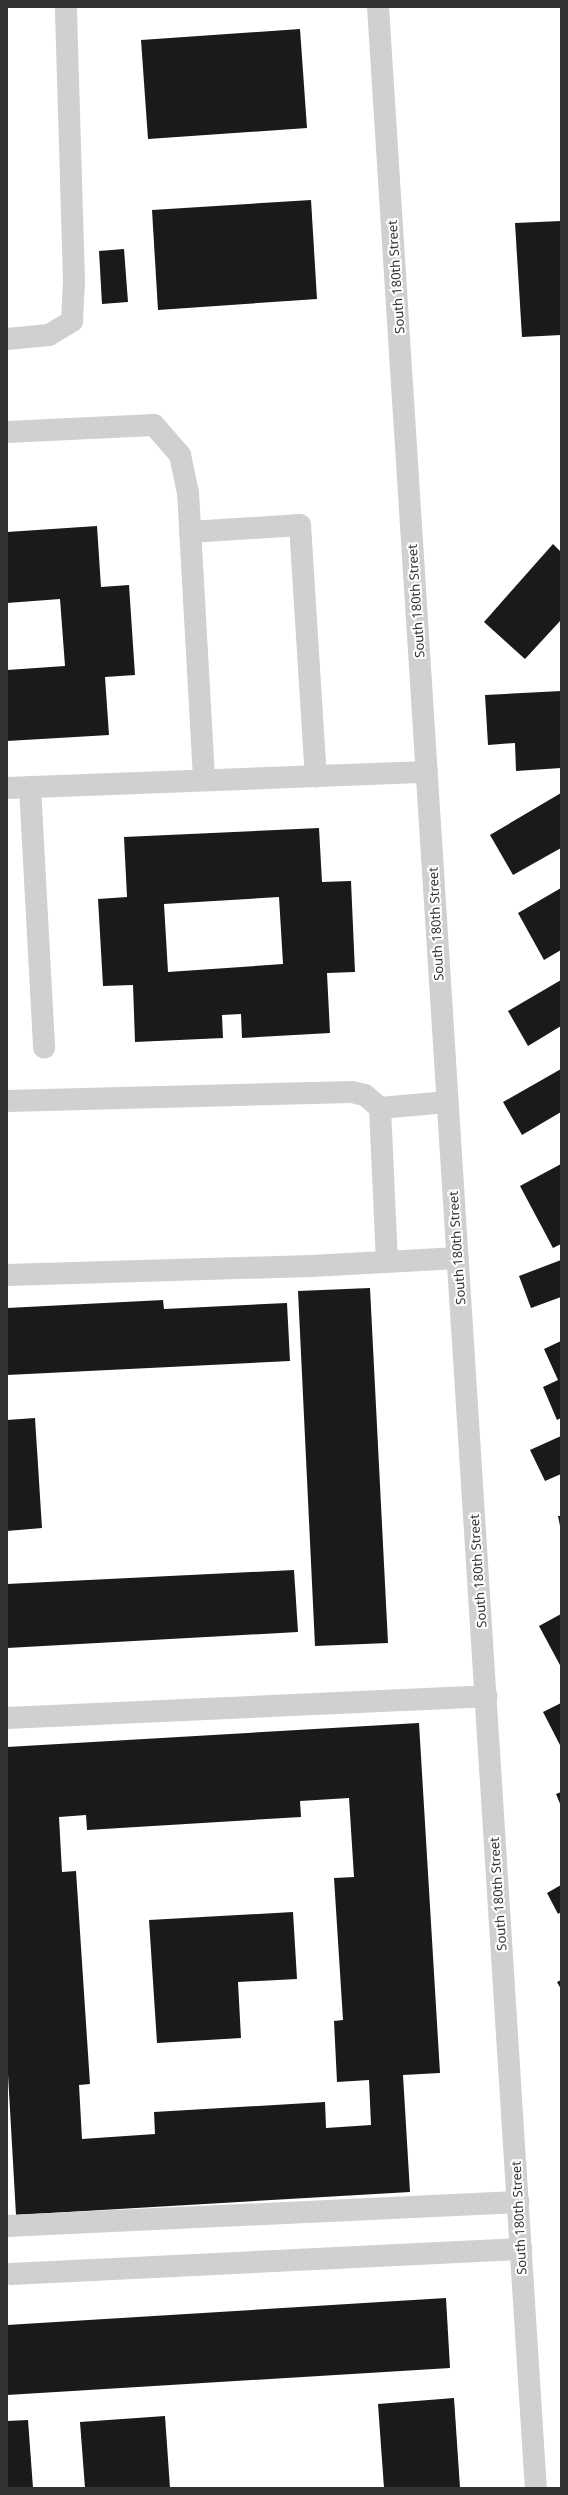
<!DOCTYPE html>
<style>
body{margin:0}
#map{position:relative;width:568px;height:2495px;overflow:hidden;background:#fff;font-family:"Noto Sans",sans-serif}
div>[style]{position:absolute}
.building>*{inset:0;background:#1a1a1a}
.minor>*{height:22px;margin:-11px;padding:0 11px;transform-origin:11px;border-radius:11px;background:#d0d0d0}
span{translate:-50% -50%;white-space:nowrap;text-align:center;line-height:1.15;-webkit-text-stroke:4px #fff;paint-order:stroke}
.street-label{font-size:13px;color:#333}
.frame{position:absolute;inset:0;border:8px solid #333;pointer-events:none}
</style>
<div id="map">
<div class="building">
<i style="clip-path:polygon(300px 29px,307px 128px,148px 139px,141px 40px)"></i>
<i style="clip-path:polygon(311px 200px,317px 299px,158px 310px,152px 210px)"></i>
<i style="clip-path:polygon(561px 221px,561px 335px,522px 337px,515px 223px)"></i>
<i style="clip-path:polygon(124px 249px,128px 302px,102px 304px,99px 251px)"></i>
<i style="clip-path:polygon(97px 526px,101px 587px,129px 585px,135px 675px,105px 677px,109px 735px,7px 741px,7px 670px,65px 666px,60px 599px,7px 603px,7px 532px)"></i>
<i style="clip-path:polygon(553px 544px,561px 552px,561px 620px,525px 659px,484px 622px)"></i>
<i style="clip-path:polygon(561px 691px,561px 768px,516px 771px,515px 743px,488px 745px,485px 695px)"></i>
<i style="clip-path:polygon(561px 793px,561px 848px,513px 875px,490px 835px)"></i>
<i style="clip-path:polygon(evenodd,319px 828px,322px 882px,351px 881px,355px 972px,327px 973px,330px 1033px,242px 1038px,241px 1014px,222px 1015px,223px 1038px,135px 1042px,133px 985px,103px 986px,98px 899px,127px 897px,124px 837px,319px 828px,279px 897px,283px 964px,168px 972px,164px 904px,279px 897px)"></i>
<i style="clip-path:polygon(561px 888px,561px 950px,544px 960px,518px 913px)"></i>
<i style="clip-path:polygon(561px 980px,561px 1026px,528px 1046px,508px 1011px)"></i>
<i style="clip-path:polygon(561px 1069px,561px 1112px,522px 1135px,503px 1102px)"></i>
<i style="clip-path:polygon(561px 1164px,561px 1244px,553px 1248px,520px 1186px)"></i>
<i style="clip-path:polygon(561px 1260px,561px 1297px,531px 1308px,519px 1276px)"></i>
<i style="clip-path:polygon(370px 1288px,388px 1643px,315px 1646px,298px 1291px)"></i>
<i style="clip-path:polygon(163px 1300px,164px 1309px,287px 1303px,290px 1361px,7px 1375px,7px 1308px)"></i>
<i style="clip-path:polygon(561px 1341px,561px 1418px,557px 1420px,543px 1387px,558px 1380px,544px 1349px)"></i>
<i style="clip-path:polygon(35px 1418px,42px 1528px,7px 1531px,7px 1420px)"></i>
<i style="clip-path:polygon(561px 1436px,561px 1474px,545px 1481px,530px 1450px)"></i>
<i style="clip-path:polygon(558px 1516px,561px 1516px,561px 1526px,560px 1526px)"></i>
<i style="clip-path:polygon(294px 1570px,298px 1632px,7px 1648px,7px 1584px)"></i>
<i style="clip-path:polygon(561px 1614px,561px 1667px,539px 1626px)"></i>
<i style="clip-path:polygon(561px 1703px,561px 1747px,543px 1712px)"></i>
<i style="clip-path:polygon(evenodd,419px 1723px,440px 2073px,403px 2075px,410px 2192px,16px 2215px,7px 2057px,7px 1747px,419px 1723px,349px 1798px,354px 1877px,334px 1878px,343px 2020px,334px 2021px,337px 2082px,369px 2080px,371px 2125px,326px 2128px,325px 2102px,154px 2112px,155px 2134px,82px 2139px,79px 2085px,90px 2084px,76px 1871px,62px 1872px,59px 1817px,86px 1815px,87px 1830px,301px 1817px,300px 1801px,349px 1798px)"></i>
<i style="clip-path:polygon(561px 1792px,561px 1806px,556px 1794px)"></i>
<i style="clip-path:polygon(561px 1885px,561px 1912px,558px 1914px,547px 1893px)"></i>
<i style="clip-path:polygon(293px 1912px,297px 1979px,238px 1982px,241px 2038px,157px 2043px,149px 1920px)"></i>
<i style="clip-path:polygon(561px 1980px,561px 1989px,557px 1982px)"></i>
<i style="clip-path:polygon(446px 2298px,450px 2368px,7px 2395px,7px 2325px)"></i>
<i style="clip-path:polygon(454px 2398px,460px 2488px,384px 2488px,378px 2404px)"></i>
<i style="clip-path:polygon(165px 2416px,170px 2488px,85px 2488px,80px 2422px)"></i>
<i style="clip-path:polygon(28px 2420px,33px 2488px,7px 2488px,7px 2421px)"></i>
</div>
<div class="minor">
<i style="left:378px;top:7px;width:2486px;rotate:86.36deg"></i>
<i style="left:7px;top:339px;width:42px;rotate:-5.4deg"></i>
<i style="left:49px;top:335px;width:27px;rotate:-31deg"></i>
<i style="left:72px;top:321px;width:40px;rotate:-87.1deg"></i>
<i style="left:74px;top:281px;width:274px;rotate:-91.7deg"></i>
<i style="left:7px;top:432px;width:147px;rotate:-2.7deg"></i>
<i style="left:154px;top:425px;width:40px;rotate:49deg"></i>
<i style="left:180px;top:455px;width:38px;rotate:78deg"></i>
<i style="left:188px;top:492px;width:288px;rotate:86.8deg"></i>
<i style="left:190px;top:532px;width:110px;rotate:-3.6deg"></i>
<i style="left:300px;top:525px;width:252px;rotate:86.4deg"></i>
<i style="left:30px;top:787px;width:261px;rotate:86.9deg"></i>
<i style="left:7px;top:788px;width:420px;rotate:-2.2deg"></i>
<i style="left:7px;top:1101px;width:345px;rotate:-1.5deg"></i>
<i style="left:352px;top:1092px;width:13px;rotate:13deg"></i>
<i style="left:365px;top:1095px;width:20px;rotate:41deg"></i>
<i style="left:380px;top:1108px;width:67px;rotate:-5.1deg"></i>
<i style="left:380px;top:1108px;width:154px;rotate:87.4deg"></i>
<i style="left:7px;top:1275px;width:304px;rotate:-1.7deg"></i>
<i style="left:311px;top:1266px;width:147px;rotate:-3.1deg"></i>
<i style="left:7px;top:1718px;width:480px;rotate:-2.6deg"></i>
<i style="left:7px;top:2226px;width:512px;rotate:-2.69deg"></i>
<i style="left:11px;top:2274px;width:511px;rotate:-2.81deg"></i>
</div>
<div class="street-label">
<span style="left:396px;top:277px;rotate:-94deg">South 180th Street</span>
<span style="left:416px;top:601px;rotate:-94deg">South 180th Street</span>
<span style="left:436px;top:924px;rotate:-93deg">South 180th Street</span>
<span style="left:457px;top:1248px;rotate:-94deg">South 180th Street</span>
<span style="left:478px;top:1571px;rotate:-94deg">South 180th Street</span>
<span style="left:498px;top:1894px;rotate:-94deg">South 180th Street</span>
<span style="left:519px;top:2218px;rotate:-93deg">South 180th Street</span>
</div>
<div class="frame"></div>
</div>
